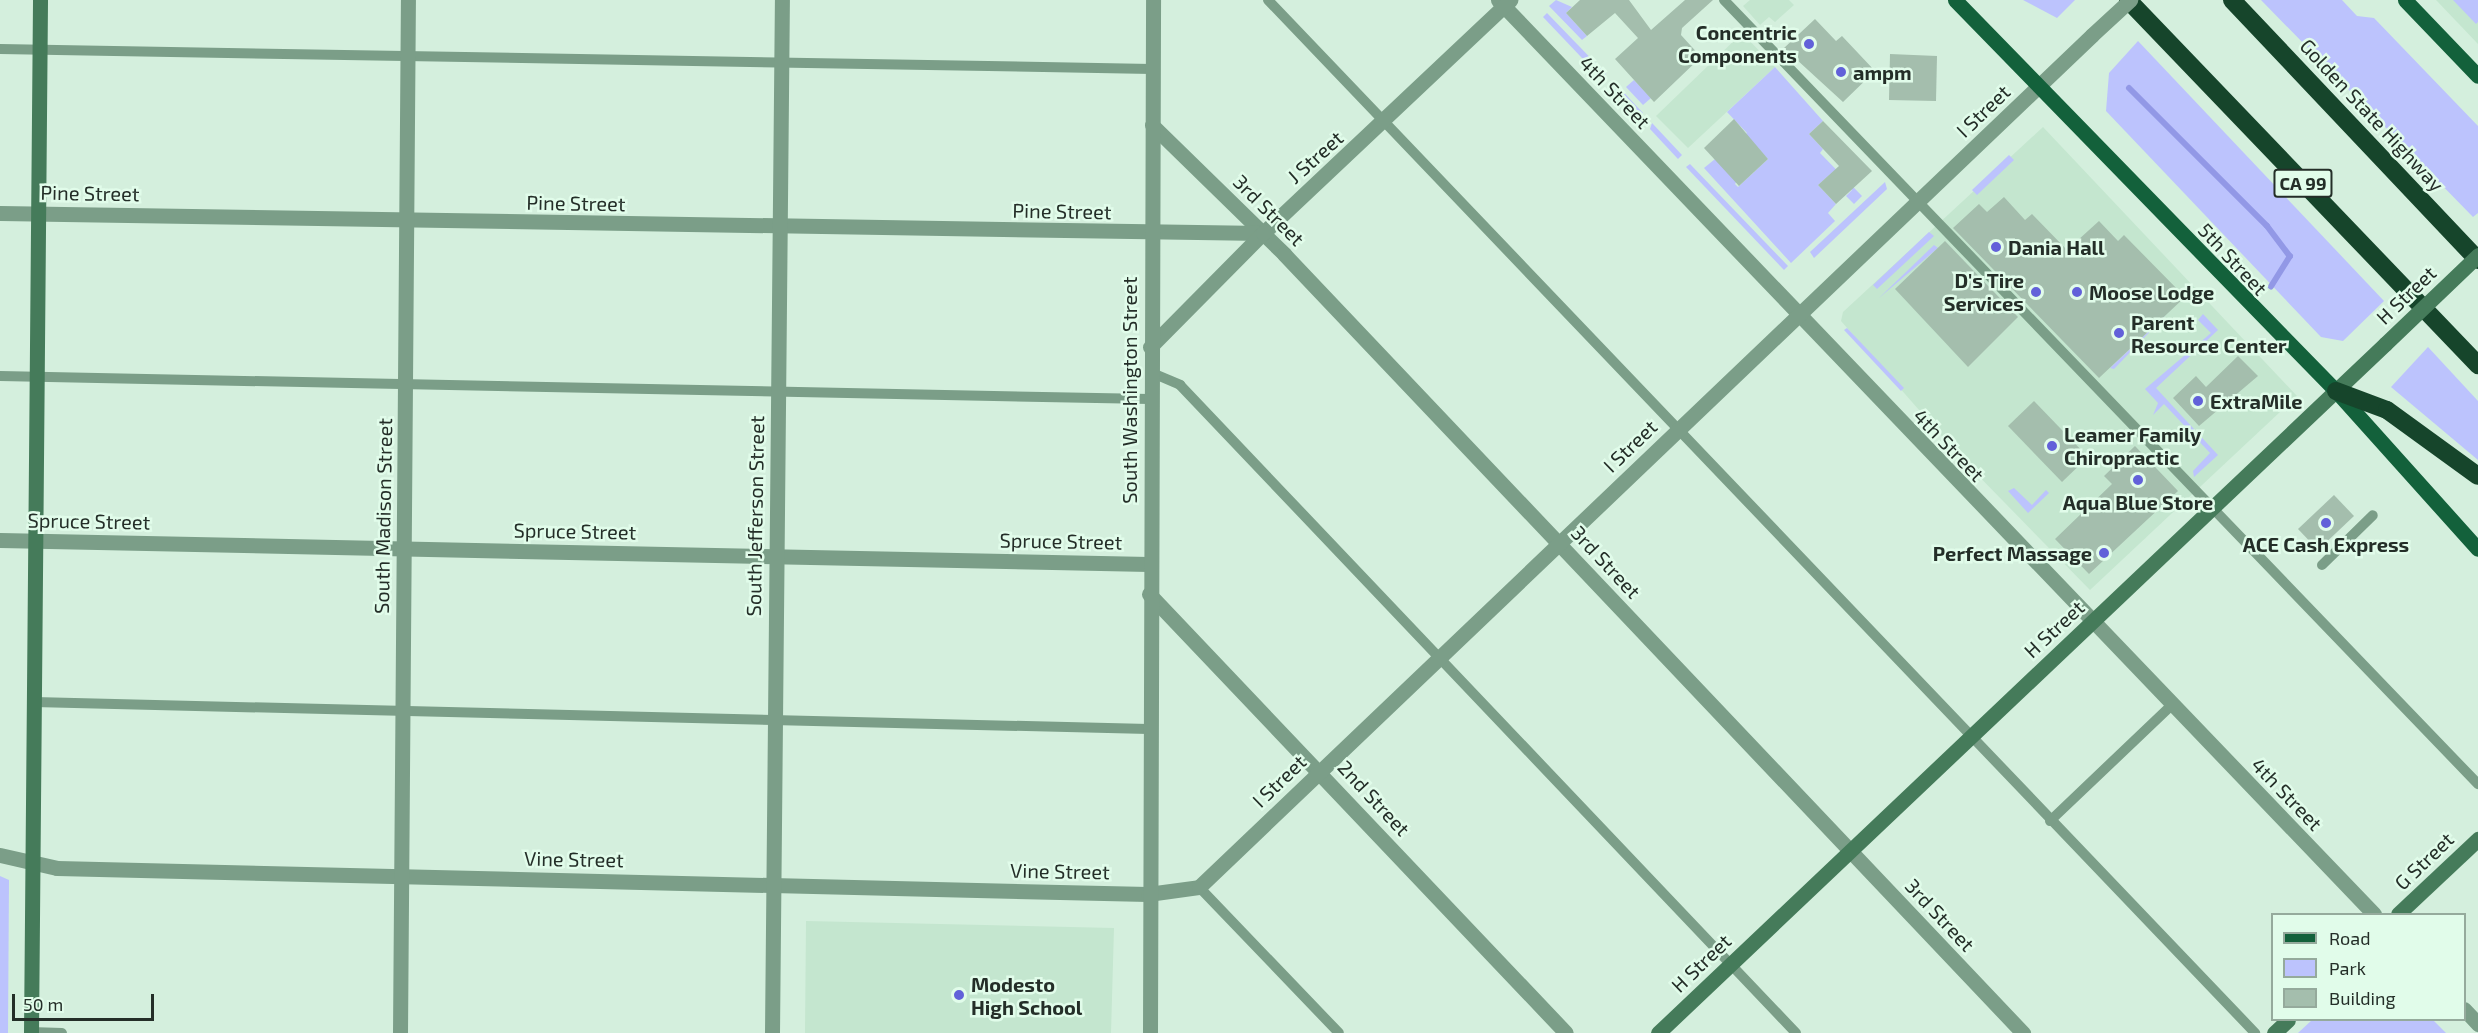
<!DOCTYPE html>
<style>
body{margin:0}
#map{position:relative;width:2478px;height:1033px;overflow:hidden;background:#d4efdd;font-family:"Exo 2",sans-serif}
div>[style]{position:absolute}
.built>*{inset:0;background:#c4e6cf}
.green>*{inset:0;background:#bcc3fd}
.stream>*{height:6px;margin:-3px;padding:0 3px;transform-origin:3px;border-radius:3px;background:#9298e6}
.building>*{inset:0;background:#a4bead}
.lane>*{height:10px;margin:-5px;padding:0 5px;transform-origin:5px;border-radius:5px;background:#7b9e88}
.street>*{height:15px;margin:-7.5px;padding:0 7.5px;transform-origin:7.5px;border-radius:7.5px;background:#7b9e88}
.secondary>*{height:15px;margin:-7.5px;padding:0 7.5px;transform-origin:7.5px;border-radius:7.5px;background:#457b5a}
.primary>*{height:15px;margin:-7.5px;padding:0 7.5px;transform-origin:7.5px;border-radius:7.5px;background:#13613b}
.highway>*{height:18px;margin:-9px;padding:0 9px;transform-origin:9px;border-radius:9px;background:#16452b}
.street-bridge>*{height:15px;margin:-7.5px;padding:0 7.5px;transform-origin:7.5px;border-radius:7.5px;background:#7b9e88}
.secondary-bridge>*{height:15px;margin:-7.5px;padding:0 7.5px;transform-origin:7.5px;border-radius:7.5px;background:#457b5a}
.dots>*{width:16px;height:16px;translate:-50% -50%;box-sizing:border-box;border:3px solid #e1fcea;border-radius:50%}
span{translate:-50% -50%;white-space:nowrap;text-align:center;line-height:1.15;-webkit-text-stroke:5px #e1fcea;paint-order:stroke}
.shield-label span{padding:2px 4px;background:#e1fcea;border:2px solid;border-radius:4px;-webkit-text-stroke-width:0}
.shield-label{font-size:18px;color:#242e28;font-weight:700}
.poi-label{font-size:20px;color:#242e28;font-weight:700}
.right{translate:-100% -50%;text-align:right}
.left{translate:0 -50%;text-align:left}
.street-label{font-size:20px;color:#242e28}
.legend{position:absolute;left:2271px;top:913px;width:195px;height:108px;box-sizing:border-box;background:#e1fcea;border:2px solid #95aa9c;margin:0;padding:8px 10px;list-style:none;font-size:18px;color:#242e28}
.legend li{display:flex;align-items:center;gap:12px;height:30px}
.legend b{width:30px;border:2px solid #95aa9c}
.scale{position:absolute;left:12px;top:994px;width:142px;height:27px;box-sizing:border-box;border:3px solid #242e28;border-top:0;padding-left:8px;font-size:18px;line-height:21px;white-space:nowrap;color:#242e28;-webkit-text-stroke:4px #e1fcea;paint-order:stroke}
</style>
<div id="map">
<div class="built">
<i style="clip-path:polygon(1750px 0,1789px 0,1794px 5px,1775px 22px,1769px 17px,1760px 25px,1743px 6px)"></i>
<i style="clip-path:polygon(2436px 0,2478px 0,2478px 44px)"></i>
<i style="clip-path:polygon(1742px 33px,1775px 67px,1688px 148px,1656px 116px)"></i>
<i style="clip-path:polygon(2043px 127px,2297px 396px,2090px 590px,1962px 459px,1841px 321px,1843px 312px)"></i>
<i style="clip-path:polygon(806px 921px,1114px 928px,1111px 1033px,805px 1033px)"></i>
</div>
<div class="green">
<i style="clip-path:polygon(1556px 0,1572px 7px,1566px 13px,1587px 36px,1582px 40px,1549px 6px)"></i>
<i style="clip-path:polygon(2023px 0,2075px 0,2057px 18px)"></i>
<i style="clip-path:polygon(2261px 0,2342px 0,2357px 16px,2374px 18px,2478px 126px,2478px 213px,2473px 217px)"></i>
<i style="clip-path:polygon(2453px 0,2478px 0,2478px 22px,2476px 24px)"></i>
<i style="clip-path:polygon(1547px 13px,1606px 74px,1601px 78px,1543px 17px)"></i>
<i style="clip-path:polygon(2138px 41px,2384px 301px,2343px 341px,2321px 337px,2106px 111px,2109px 73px)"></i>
<i style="clip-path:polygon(evenodd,1775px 67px,1823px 121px,1809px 134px,1823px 149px,1820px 153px,1862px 196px,1854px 204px,1846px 196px,1852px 190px,1834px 171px,1818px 185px,1836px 204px,1828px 213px,1835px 221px,1791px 263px,1704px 168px,1747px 133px,1727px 112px,1775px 67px,1757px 147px,1768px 159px,1738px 187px,1735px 184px,1757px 147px)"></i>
<i style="clip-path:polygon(1634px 80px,1651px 98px,1643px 105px,1626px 87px)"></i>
<i style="clip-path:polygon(1614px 82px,1643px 113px,1638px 117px,1609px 87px)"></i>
<i style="clip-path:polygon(1652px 123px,1682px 155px,1678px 159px,1650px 129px)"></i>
<i style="clip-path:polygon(2009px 155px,2014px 160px,1977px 195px,1972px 190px)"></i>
<i style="clip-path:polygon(1690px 164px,1788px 266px,1784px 270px,1686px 167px)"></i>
<i style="clip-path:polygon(1885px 182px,1887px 189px,1814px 258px,1810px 252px)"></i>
<i style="clip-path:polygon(1929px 232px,1934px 236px,1877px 289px,1873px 285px)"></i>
<i style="clip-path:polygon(1934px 245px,1938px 248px,1879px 298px)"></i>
<i style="clip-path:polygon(2203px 314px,2218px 330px,2156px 388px,2218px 455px,2194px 477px,2193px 471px,2210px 453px,2164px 404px,2153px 415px,2158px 403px,2145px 389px,2211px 333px,2198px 320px)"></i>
<i style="clip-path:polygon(2166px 315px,2114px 369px,2110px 368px)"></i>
<i style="clip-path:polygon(1847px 328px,1904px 388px,1901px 391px,1844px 330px)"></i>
<i style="clip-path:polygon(2428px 347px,2478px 401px,2478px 460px,2391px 387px)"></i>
<i style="clip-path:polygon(2014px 488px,2032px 505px,2046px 490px,2049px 493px,2028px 513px,2008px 491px)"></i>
<i style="clip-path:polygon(0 876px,9px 880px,8px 1033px,0 1033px)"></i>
<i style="clip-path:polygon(2312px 1020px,2433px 1020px,2446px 1033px,2298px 1033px)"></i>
</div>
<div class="stream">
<i style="left:2129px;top:88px;width:195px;rotate:45deg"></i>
<i style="left:2267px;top:226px;width:38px;rotate:53deg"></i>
<i style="left:2290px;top:256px;width:36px;rotate:122deg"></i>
</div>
<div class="building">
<i style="clip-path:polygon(1580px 0,1629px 0,1651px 30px,1685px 0,1713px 0,1682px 28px,1681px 35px,1701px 57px,1654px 102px,1615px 59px,1638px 38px,1615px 13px,1587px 36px,1566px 13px)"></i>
<i style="clip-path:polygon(1815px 19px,1836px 41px,1842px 36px,1875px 71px,1843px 102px,1784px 48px)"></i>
<i style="clip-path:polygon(1890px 54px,1937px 56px,1936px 101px,1889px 100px)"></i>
<i style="clip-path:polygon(1734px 119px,1768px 159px,1739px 186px,1704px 148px)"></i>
<i style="clip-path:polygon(1823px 121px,1872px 171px,1836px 204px,1818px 185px,1839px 166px,1809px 134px)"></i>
<i style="clip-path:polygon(2004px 197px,2025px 220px,2032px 214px,2067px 250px,2099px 221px,2118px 241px,2124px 235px,2185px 297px,2099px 378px,1953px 228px,1979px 204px,1987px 212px)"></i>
<i style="clip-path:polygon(1945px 241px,2018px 317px,1968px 367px,1895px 289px)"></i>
<i style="clip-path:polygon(2238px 356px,2258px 376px,2199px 426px,2173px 398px,2196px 376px,2206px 387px)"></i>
<i style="clip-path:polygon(2034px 401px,2088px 457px,2062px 482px,2008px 426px)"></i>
<i style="clip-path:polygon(2135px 446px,2178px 491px,2089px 574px,2055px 539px,2112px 484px,2104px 476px)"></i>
<i style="clip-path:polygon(2334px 495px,2354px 516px,2318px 550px,2298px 529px)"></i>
</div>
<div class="lane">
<i style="left:1268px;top:0;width:1429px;rotate:46.3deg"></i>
<i style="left:1724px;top:0;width:1088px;rotate:46.12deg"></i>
<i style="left:0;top:49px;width:1152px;rotate:0.99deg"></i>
<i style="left:1150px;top:372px;width:33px;rotate:23deg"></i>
<i style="left:1180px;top:385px;width:894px;rotate:46.45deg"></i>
<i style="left:0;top:376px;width:1150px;rotate:1.15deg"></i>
<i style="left:2322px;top:565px;width:71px;rotate:-44.4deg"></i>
<i style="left:34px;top:702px;width:1115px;rotate:1.39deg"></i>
<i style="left:2050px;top:821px;width:168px;rotate:-43.6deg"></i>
<i style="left:1199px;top:887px;width:202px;rotate:46.2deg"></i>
<i style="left:30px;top:1032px;width:32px;rotate:2deg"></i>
</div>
<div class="street">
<i style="left:1498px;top:0;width:1266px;rotate:46.22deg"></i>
<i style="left:1152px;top:125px;width:185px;rotate:44.3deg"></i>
<i style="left:1284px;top:254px;width:1074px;rotate:46.51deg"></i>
<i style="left:0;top:213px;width:1263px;rotate:0.91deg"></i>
<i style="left:1150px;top:347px;width:161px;rotate:-45.3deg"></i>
<i style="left:1263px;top:233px;width:340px;rotate:-43.3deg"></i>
<i style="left:0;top:540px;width:1149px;rotate:1.2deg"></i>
<i style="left:1149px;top:594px;width:605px;rotate:46.47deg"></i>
<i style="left:0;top:855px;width:58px;rotate:12.8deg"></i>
<i style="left:57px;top:868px;width:1091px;rotate:1.37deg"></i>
<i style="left:1148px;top:894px;width:51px;rotate:-7.8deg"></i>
<i style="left:1199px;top:887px;width:1234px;rotate:-43.65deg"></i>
<i style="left:2464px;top:1009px;width:21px;rotate:47deg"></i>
<i style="left:400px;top:1033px;width:1033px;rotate:-89.56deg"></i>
<i style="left:772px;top:1033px;width:1033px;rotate:-89.45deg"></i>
<i style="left:1150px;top:1033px;width:1033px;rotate:-89.83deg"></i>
</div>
<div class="secondary">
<i style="left:2398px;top:914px;width:110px;rotate:-43.2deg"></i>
<i style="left:31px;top:1033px;width:1033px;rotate:-89.5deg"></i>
<i style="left:1658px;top:1033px;width:1002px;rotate:-43.46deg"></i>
<i style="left:2274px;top:1033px;width:19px;rotate:-43deg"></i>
</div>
<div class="primary">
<i style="left:1955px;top:0;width:546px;rotate:45.74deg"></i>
<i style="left:2336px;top:391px;width:212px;rotate:48.1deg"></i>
<i style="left:2405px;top:0;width:105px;rotate:46.2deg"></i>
</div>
<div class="highway">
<i style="left:2128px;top:0;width:506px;rotate:46.2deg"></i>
<i style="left:2232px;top:0;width:358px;rotate:46.6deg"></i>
<i style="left:2336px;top:391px;width:54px;rotate:20.4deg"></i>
<i style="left:2387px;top:410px;width:112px;rotate:36deg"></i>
</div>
<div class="street-bridge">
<i style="left:2092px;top:35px;width:52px;rotate:-42.6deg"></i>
</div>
<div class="secondary-bridge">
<i style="left:2385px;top:344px;width:129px;rotate:-43.7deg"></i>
</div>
<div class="dots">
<i style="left:1809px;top:44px;background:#6261d9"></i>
<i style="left:1841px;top:72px;background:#6261d9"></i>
<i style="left:1996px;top:247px;background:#6261d9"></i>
<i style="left:2036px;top:292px;background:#6261d9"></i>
<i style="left:2077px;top:292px;background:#6261d9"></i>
<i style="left:2119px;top:333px;background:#6261d9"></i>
<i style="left:2198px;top:401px;background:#6261d9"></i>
<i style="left:2052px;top:446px;background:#6261d9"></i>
<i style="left:2138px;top:480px;background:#6261d9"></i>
<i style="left:2326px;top:523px;background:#6261d9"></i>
<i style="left:2104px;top:553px;background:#6261d9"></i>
<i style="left:959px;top:995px;background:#6261d9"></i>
</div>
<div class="shield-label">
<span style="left:2303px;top:183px">CA 99</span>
</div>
<div class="poi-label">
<span class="right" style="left:1797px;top:44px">Concentric<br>Components</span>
<span class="left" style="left:1853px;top:72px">ampm</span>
<span class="left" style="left:2008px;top:247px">Dania Hall</span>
<span class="right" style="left:2024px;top:292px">D's Tire<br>Services</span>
<span class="left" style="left:2089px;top:292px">Moose Lodge</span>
<span class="left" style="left:2131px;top:334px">Parent<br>Resource Center</span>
<span class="left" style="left:2210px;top:401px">ExtraMile</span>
<span class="left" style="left:2064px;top:446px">Leamer Family<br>Chiropractic</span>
<span style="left:2138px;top:502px">Aqua Blue Store</span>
<span style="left:2326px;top:544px">ACE Cash Express</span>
<span class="right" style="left:2092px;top:553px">Perfect Massage</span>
<span class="left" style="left:971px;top:996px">Modesto<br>High School</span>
</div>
<div class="street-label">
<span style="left:1615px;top:92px;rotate:46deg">4th Street</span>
<span style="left:1983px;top:111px;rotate:-44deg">I Street</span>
<span style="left:2372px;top:115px;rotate:47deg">Golden State Highway</span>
<span style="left:1315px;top:157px;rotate:-42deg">J Street</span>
<span style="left:90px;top:193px;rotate:1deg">Pine Street</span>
<span style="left:576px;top:203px;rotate:1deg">Pine Street</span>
<span style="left:1269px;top:210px;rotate:45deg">3rd Street</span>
<span style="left:1062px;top:211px;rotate:1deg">Pine Street</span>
<span style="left:2233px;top:259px;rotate:47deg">5th Street</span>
<span style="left:2406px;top:295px;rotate:-44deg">H Street</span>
<span style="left:1129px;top:390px;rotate:-90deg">South Washington Street</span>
<span style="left:1949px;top:445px;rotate:46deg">4th Street</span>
<span style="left:1630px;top:446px;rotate:-44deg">I Street</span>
<span style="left:383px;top:516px;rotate:-89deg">South Madison Street</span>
<span style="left:755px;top:516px;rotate:-89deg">South Jefferson Street</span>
<span style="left:89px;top:521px;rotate:1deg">Spruce Street</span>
<span style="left:575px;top:531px;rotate:1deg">Spruce Street</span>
<span style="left:1061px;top:541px;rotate:1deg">Spruce Street</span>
<span style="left:1606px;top:562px;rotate:47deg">3rd Street</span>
<span style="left:2054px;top:629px;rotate:-43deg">H Street</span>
<span style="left:1279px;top:781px;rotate:-44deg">I Street</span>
<span style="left:2287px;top:794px;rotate:46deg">4th Street</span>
<span style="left:1374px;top:798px;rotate:47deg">2nd Street</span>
<span style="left:574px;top:859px;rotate:1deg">Vine Street</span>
<span style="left:2424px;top:861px;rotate:-44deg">G Street</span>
<span style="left:1060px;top:871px;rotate:1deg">Vine Street</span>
<span style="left:1940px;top:915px;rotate:47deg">3rd Street</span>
<span style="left:1701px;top:963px;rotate:-44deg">H Street</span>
</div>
<ul class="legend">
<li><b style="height:8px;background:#13613b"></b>Road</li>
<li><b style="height:16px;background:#bcc3fd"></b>Park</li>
<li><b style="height:16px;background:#a4bead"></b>Building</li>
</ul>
<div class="scale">50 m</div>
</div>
